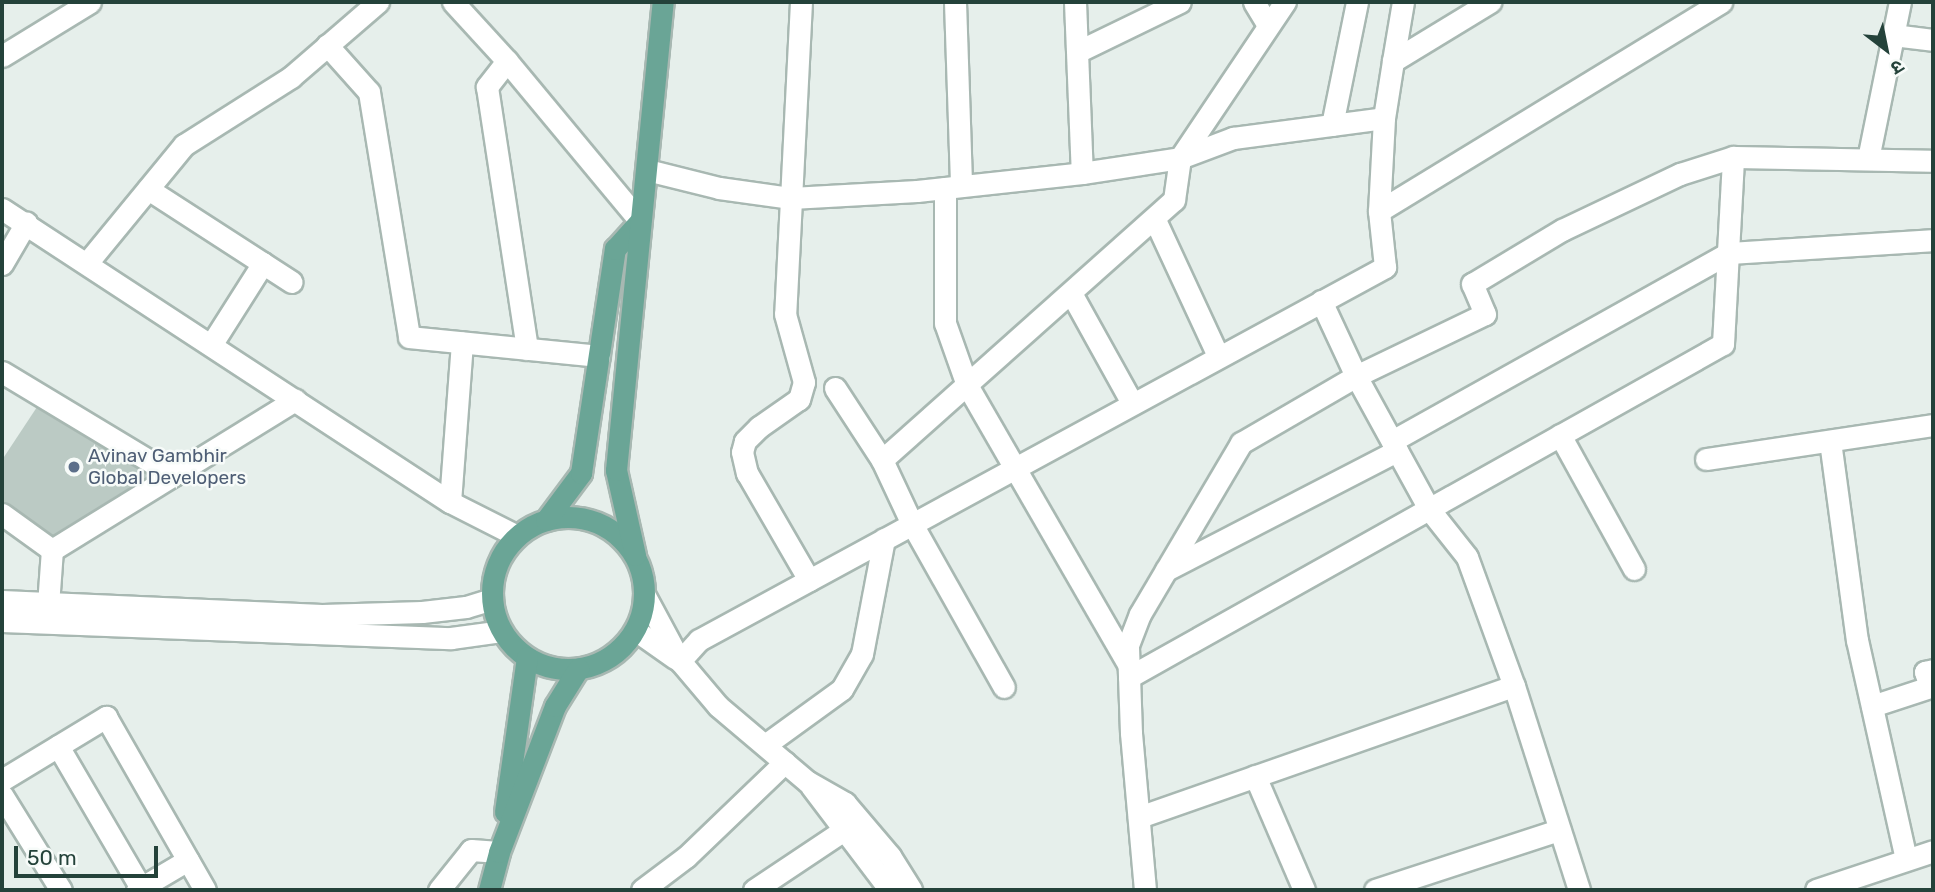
<!DOCTYPE html>
<meta charset="utf-8">
<style>
body{margin:0}
#map{position:relative;width:1935px;height:892px;overflow:hidden;background:#e6efeb;font-family:Rubik,"Noto Sans Devanagari",sans-serif}
div>[style]{position:absolute}
.building>*{inset:0;background:#bbcac4}
.roads{filter:drop-shadow(2px 0 #a8b8b2) drop-shadow(-2px 0 #a8b8b2) drop-shadow(0 2px #a8b8b2) drop-shadow(0 -2px #a8b8b2)}
.street>*{height:21px;margin:-10.5px;padding:0 10.5px;transform-origin:10.5px;border-radius:10.5px;background:#fff}
.secondary>*{height:21px;margin:-10.5px;padding:0 10.5px;transform-origin:10.5px;border-radius:10.5px;background:#fff}
.primary>*{height:21px;margin:-10.5px;padding:0 10.5px;transform-origin:10.5px;border-radius:10.5px;background:#6aa596}
.primary>.ring{margin:-10.5px;padding:0;box-sizing:content-box;background:none;border:21px solid #6aa596;border-radius:50%}
.dots>*{width:19px;height:19px;translate:-50% -50%;box-sizing:border-box;border:4px solid #f7fbf9;border-radius:50%}
span{translate:-50% -50%;white-space:nowrap;text-align:center;line-height:1.15;-webkit-text-stroke:5px #f7fbf9;paint-order:stroke}
.service-label{font-size:19px;color:#4e5e75}
.left{translate:0 -50%;text-align:left}
.frame{position:absolute;inset:0;border:4px solid #24423a;pointer-events:none}
.north{position:absolute;left:1851px;top:14px;width:70px;height:70px;-webkit-text-stroke:5px #f7fbf9;paint-order:stroke;rotate:148deg;font-size:19px;font-weight:700;line-height:28px;text-align:center;color:#24423a}
.north::after{content:'';display:block;margin:auto;width:24px;height:32px;background:#24423a;clip-path:polygon(50% 0,100% 100%,50% 72%,0 100%)}
.scale{position:absolute;left:14px;top:846px;width:144px;height:32px;box-sizing:border-box;border:4px solid #24423a;border-top:0;padding-left:9px;font-size:21px;line-height:24px;white-space:nowrap;color:#24423a;-webkit-text-stroke:5px #f7fbf9;paint-order:stroke}
</style>
<div id="map">
<div class="building">
<i style="clip-path:polygon(37px 407px,159px 474px,55px 538px,2px 502px,2px 460px)"></i>
</div>
<div class="roads">
<div class="street">
<i style="left:453px;top:2px;width:80px;rotate:47.5deg"></i>
<i style="left:507px;top:61px;width:208px;rotate:50.3deg"></i>
<i style="left:801px;top:2px;width:312px;rotate:92.9deg"></i>
<i style="left:785px;top:314px;width:71px;rotate:74.4deg"></i>
<i style="left:804px;top:382px;width:18px;rotate:106deg"></i>
<i style="left:799px;top:399px;width:49px;rotate:145deg"></i>
<i style="left:759px;top:427px;width:20px;rotate:135deg"></i>
<i style="left:745px;top:441px;width:11px;rotate:105deg"></i>
<i style="left:742px;top:452px;width:22px;rotate:77deg"></i>
<i style="left:747px;top:473px;width:124px;rotate:59.9deg"></i>
<i style="left:955px;top:2px;width:184px;rotate:88.1deg"></i>
<i style="left:1075px;top:2px;width:171px;rotate:87.7deg"></i>
<i style="left:1254px;top:2px;width:27px;rotate:59deg"></i>
<i style="left:1893px;top:35px;width:40px;rotate:7.1deg"></i>
<i style="left:327px;top:45px;width:63px;rotate:48.2deg"></i>
<i style="left:369px;top:92px;width:248px;rotate:80.7deg"></i>
<i style="left:409px;top:337px;width:191px;rotate:5.7deg"></i>
<i style="left:1079px;top:51px;width:112px;rotate:-25.9deg"></i>
<i style="left:2px;top:56px;width:103px;rotate:-31.5deg"></i>
<i style="left:507px;top:61px;width:33px;rotate:128deg"></i>
<i style="left:487px;top:87px;width:265px;rotate:81.3deg"></i>
<i style="left:1393px;top:61px;width:60px;rotate:-80.4deg"></i>
<i style="left:1332px;top:125px;width:126px;rotate:-78.5deg"></i>
<i style="left:1868px;top:159px;width:160px;rotate:-78.5deg"></i>
<i style="left:647px;top:170px;width:74px;rotate:14deg"></i>
<i style="left:719px;top:188px;width:73px;rotate:7.9deg"></i>
<i style="left:791px;top:198px;width:126px;rotate:-3.2deg"></i>
<i style="left:917px;top:191px;width:166px;rotate:-6.2deg"></i>
<i style="left:1082px;top:173px;width:99px;rotate:-8.7deg"></i>
<i style="left:1180px;top:158px;width:57px;rotate:-20.7deg"></i>
<i style="left:1233px;top:138px;width:152px;rotate:-7.5deg"></i>
<i style="left:945px;top:188px;width:135px;rotate:90deg"></i>
<i style="left:945px;top:323px;width:66px;rotate:70.5deg"></i>
<i style="left:967px;top:385px;width:322px;rotate:60deg"></i>
<i style="left:148px;top:189px;width:171px;rotate:32.9deg"></i>
<i style="left:2px;top:209px;width:535px;rotate:33.19deg"></i>
<i style="left:450px;top:502px;width:75px;rotate:26.9deg"></i>
<i style="left:1379px;top:211px;width:401px;rotate:-31.4deg"></i>
<i style="left:1155px;top:220px;width:150px;rotate:65.1deg"></i>
<i style="left:87px;top:263px;width:153px;rotate:-50.6deg"></i>
<i style="left:184px;top:145px;width:127px;rotate:-32.4deg"></i>
<i style="left:291px;top:77px;width:115px;rotate:-40.8deg"></i>
<i style="left:2px;top:264px;width:48px;rotate:-59.7deg"></i>
<i style="left:1071px;top:293px;width:126px;rotate:61deg"></i>
<i style="left:1321px;top:301px;width:83px;rotate:65deg"></i>
<i style="left:1356px;top:376px;width:152px;rotate:61.2deg"></i>
<i style="left:1429px;top:509px;width:61px;rotate:51.6deg"></i>
<i style="left:1467px;top:557px;width:137px;rotate:70deg"></i>
<i style="left:1514px;top:686px;width:214px;rotate:72.3deg"></i>
<i style="left:211px;top:345px;width:97px;rotate:-57.6deg"></i>
<i style="left:2px;top:372px;width:200px;rotate:31.1deg"></i>
<i style="left:835px;top:388px;width:86px;rotate:56.9deg"></i>
<i style="left:882px;top:460px;width:71px;rotate:64.9deg"></i>
<i style="left:912px;top:524px;width:187px;rotate:60.6deg"></i>
<i style="left:1560px;top:435px;width:153px;rotate:61.1deg"></i>
<i style="left:1392px;top:441px;width:385px;rotate:-29.2deg"></i>
<i style="left:1728px;top:253px;width:205px;rotate:-3.6deg"></i>
<i style="left:1830px;top:441px;width:201px;rotate:82.3deg"></i>
<i style="left:1857px;top:640px;width:225px;rotate:77.4deg"></i>
<i style="left:1706px;top:459px;width:230px;rotate:-8.5deg"></i>
<i style="left:882px;top:460px;width:391px;rotate:-41.7deg"></i>
<i style="left:1174px;top:200px;width:42px;rotate:-81.9deg"></i>
<i style="left:1180px;top:158px;width:188px;rotate:-56.1deg"></i>
<i style="left:450px;top:502px;width:160px;rotate:-85.7deg"></i>
<i style="left:2px;top:514px;width:62px;rotate:35.8deg"></i>
<i style="left:1166px;top:570px;width:260px;rotate:-27.3deg"></i>
<i style="left:47px;top:619px;width:69px;rotate:-85.9deg"></i>
<i style="left:52px;top:550px;width:286px;rotate:-31.7deg"></i>
<i style="left:680px;top:661px;width:28px;rotate:-48deg"></i>
<i style="left:699px;top:640px;width:781px;rotate:-28.53deg"></i>
<i style="left:1385px;top:267px;width:56px;rotate:-96.1deg"></i>
<i style="left:1379px;top:211px;width:93px;rotate:-86.9deg"></i>
<i style="left:1384px;top:118px;width:58px;rotate:-81deg"></i>
<i style="left:1393px;top:61px;width:114px;rotate:-31.3deg"></i>
<i style="left:1129px;top:677px;width:681px;rotate:-29.28deg"></i>
<i style="left:1723px;top:344px;width:187px;rotate:-86.9deg"></i>
<i style="left:1872px;top:706px;width:61px;rotate:-18.1deg"></i>
<i style="left:1930px;top:687px;width:16px;rotate:-108deg"></i>
<i style="left:1925px;top:672px;width:8px;rotate:-14deg"></i>
<i style="left:765px;top:745px;width:95px;rotate:-36deg"></i>
<i style="left:842px;top:689px;width:40px;rotate:-60.3deg"></i>
<i style="left:862px;top:654px;width:117px;rotate:-79.2deg"></i>
<i style="left:58px;top:746px;width:164px;rotate:59.7deg"></i>
<i style="left:1255px;top:776px;width:124px;rotate:66.7deg"></i>
<i style="left:2px;top:780px;width:122px;rotate:-31.2deg"></i>
<i style="left:106px;top:717px;width:199px;rotate:60.2deg"></i>
<i style="left:2px;top:795px;width:112px;rotate:58.2deg"></i>
<i style="left:1139px;top:817px;width:397px;rotate:-19.3deg"></i>
<i style="left:137px;top:890px;width:59px;rotate:-30.5deg"></i>
<i style="left:439px;top:890px;width:51px;rotate:-51.3deg"></i>
<i style="left:471px;top:850px;width:28px;rotate:4deg"></i>
<i style="left:642px;top:890px;width:55px;rotate:-36.9deg"></i>
<i style="left:686px;top:857px;width:137px;rotate:-43.8deg"></i>
<i style="left:754px;top:890px;width:108px;rotate:-33.7deg"></i>
<i style="left:1145px;top:890px;width:158px;rotate:-95.1deg"></i>
<i style="left:1131px;top:733px;width:88px;rotate:-92deg"></i>
<i style="left:1128px;top:645px;width:33px;rotate:-69deg"></i>
<i style="left:1140px;top:614px;width:199px;rotate:-59.4deg"></i>
<i style="left:1241px;top:443px;width:133px;rotate:-30.2deg"></i>
<i style="left:1356px;top:376px;width:143px;rotate:-25.7deg"></i>
<i style="left:1485px;top:314px;width:33px;rotate:-113deg"></i>
<i style="left:1472px;top:284px;width:105px;rotate:-31deg"></i>
<i style="left:1562px;top:230px;width:131px;rotate:-25.4deg"></i>
<i style="left:1680px;top:174px;width:56px;rotate:-17.8deg"></i>
<i style="left:1733px;top:157px;width:200px;rotate:1.1deg"></i>
<i style="left:1375px;top:890px;width:194px;rotate:-18.1deg"></i>
<i style="left:1816px;top:890px;width:123px;rotate:-18.4deg"></i>
</div>
<div class="secondary">
<i style="left:645px;top:596px;width:74px;rotate:61.7deg"></i>
<i style="left:680px;top:661px;width:59px;rotate:49.8deg"></i>
<i style="left:718px;top:706px;width:118px;rotate:40.2deg"></i>
<i style="left:808px;top:782px;width:43px;rotate:29.6deg"></i>
<i style="left:845px;top:803px;width:70px;rotate:49.7deg"></i>
<i style="left:890px;top:856px;width:40px;rotate:58deg"></i>
<i style="left:2px;top:601px;width:320px;rotate:2.5deg"></i>
<i style="left:322px;top:615px;width:100px;rotate:-1.7deg"></i>
<i style="left:422px;top:612px;width:44px;rotate:-6.5deg"></i>
<i style="left:466px;top:607px;width:27px;rotate:-17deg"></i>
<i style="left:2px;top:621px;width:449px;rotate:2.2deg"></i>
<i style="left:451px;top:638px;width:51px;rotate:-7.8deg"></i>
<i style="left:635px;top:630px;width:49px;rotate:35deg"></i>
<i style="left:811px;top:786px;width:131px;rotate:52.8deg"></i>
</div>
<div class="primary">
<i class="ring" style="left:492px;top:517px;width:131px;height:131px"></i>
<i style="left:546px;top:520px;width:59px;rotate:-53.3deg"></i>
<i style="left:581px;top:473px;width:227px;rotate:-81.4deg"></i>
<i style="left:615px;top:249px;width:38px;rotate:-48deg"></i>
<i style="left:635px;top:555px;width:87px;rotate:-102.6deg"></i>
<i style="left:616px;top:470px;width:470px;rotate:-84.3deg"></i>
<i style="left:505px;top:812px;width:156px;rotate:-81.9deg"></i>
<i style="left:489px;top:890px;width:39px;rotate:-75deg"></i>
<i style="left:499px;top:852px;width:156px;rotate:-69deg"></i>
<i style="left:555px;top:706px;width:44px;rotate:-58.1deg"></i>
</div>
</div>
<div class="dots">
<i style="left:74px;top:467px;background:#5c6f8a"></i>
</div>
<div class="service-label">
<span class="left" style="left:88px;top:467px">Avinav Gambhir<br>Global Developers</span>
</div>
<div class="frame"></div>
<div class="north">उ</div>
<div class="scale">50 m</div>
</div>
